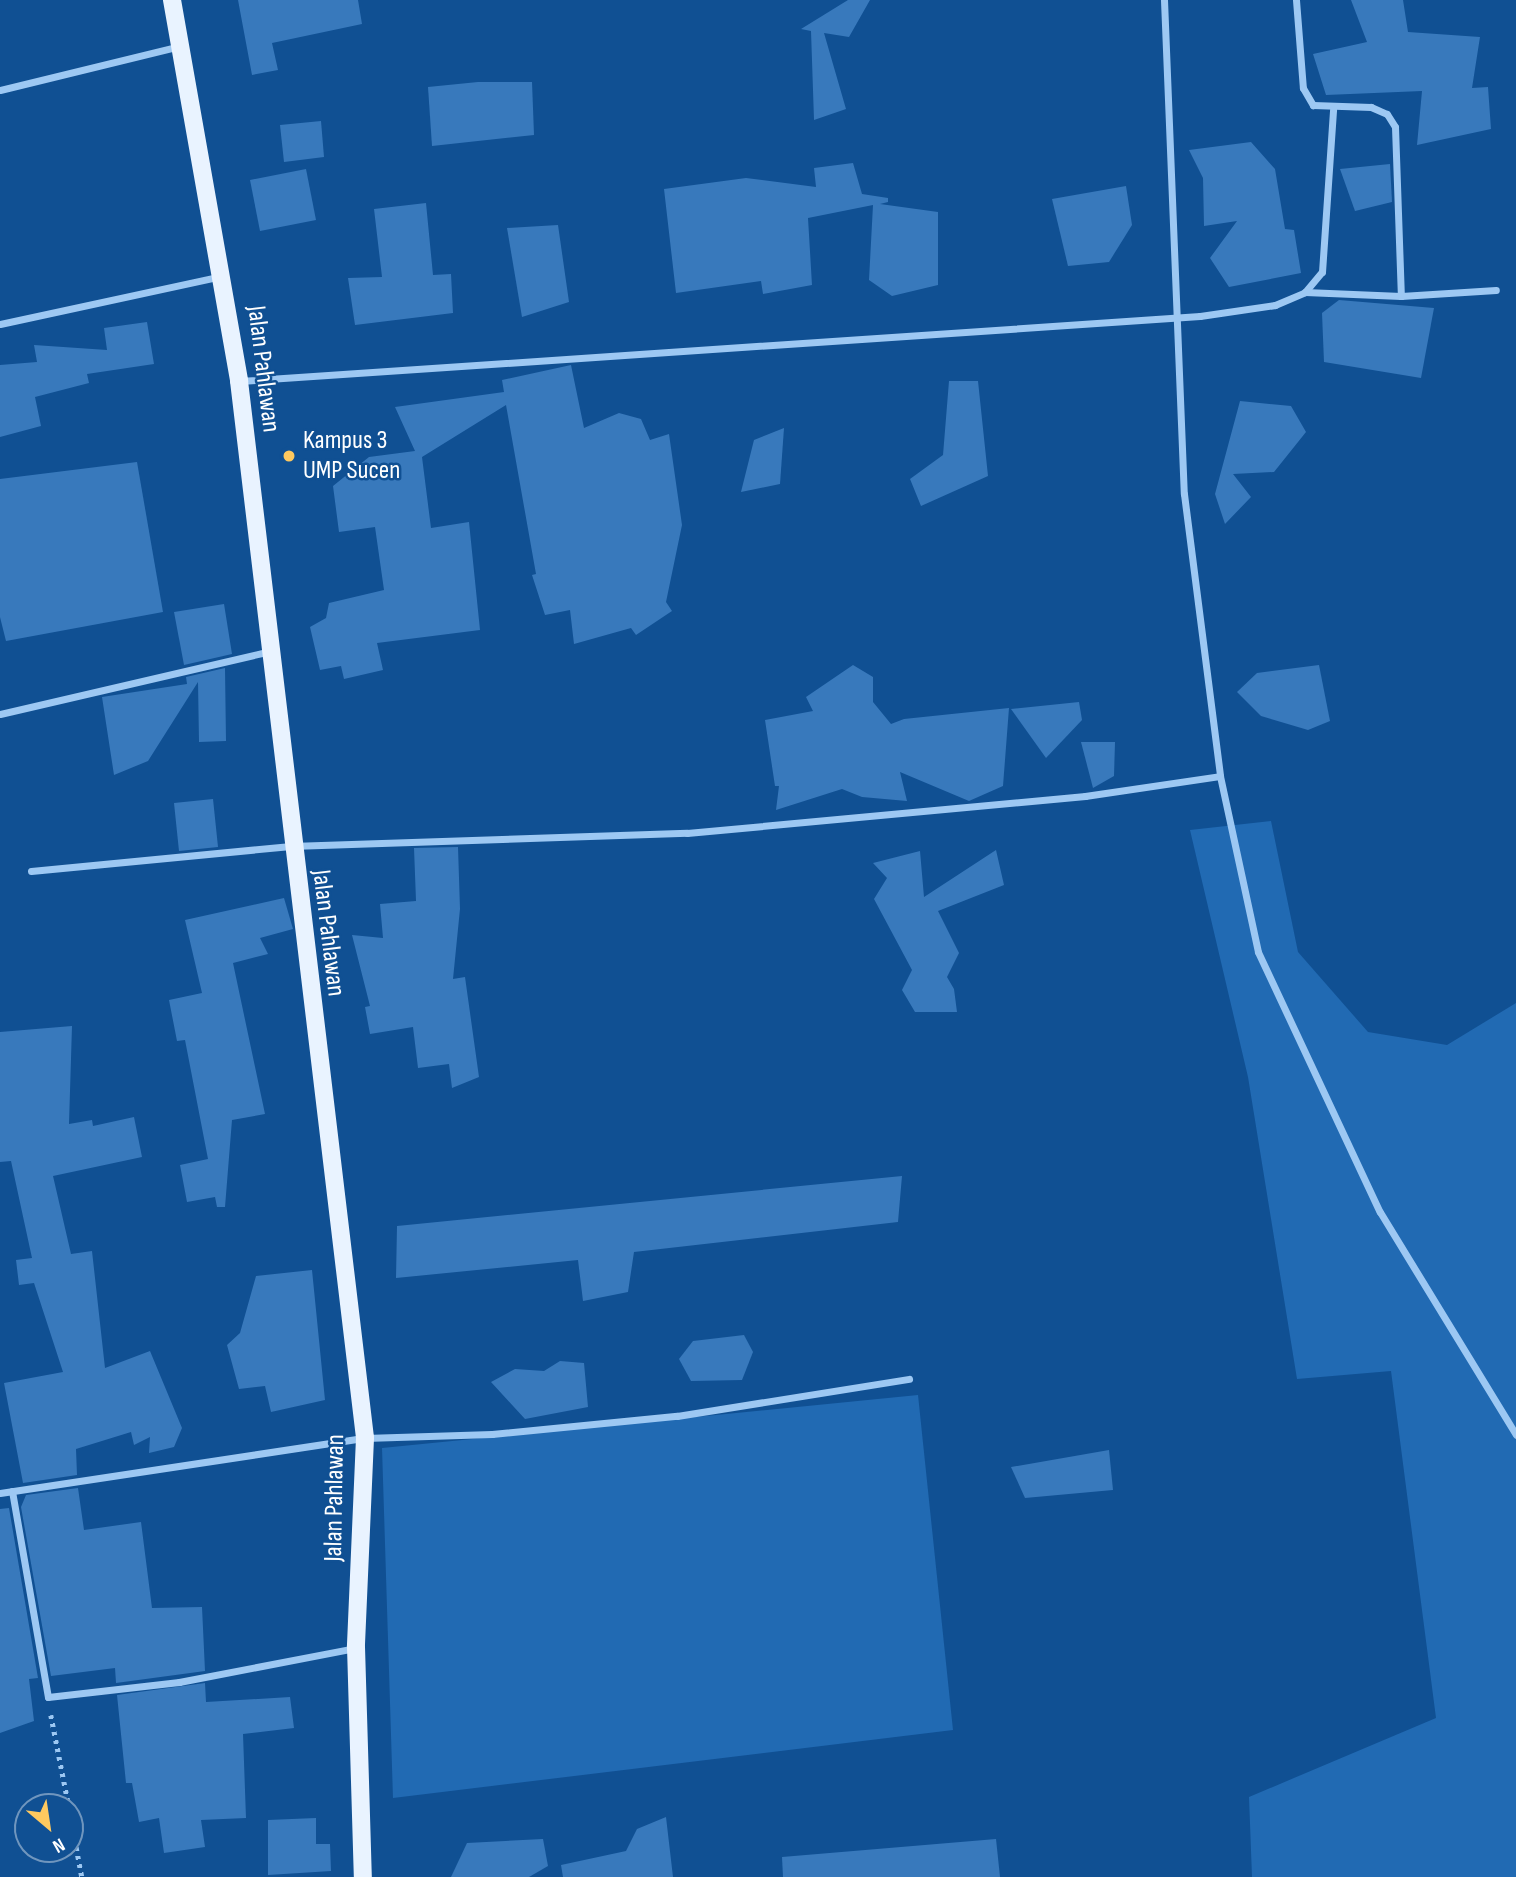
<!DOCTYPE html>
<style>
body{margin:0}
#map{position:relative;width:1516px;height:1877px;overflow:hidden;background:#105093;font-family:"Sofia Sans Condensed",sans-serif}
div>[style]{position:absolute}
.green>*{inset:0;background:#216ab3}
.building>*{inset:0;background:#3879bc}
.path>*{height:4.5px;margin-top:-2.25px;transform-origin:0;background:repeating-linear-gradient(90deg,#9dc8f3 0 3.5px,transparent 0 8.5px)}
.street>*{height:7px;margin:-3.5px;padding:0 3.5px;transform-origin:3.5px;border-radius:3.5px;background:#9dc8f3}
.primary>*{height:18px;margin:-9px;padding:0 9px;transform-origin:9px;border-radius:9px;background:#e9f3ff}
.dots>*{width:19px;height:19px;translate:-50% -50%;box-sizing:border-box;border:4px solid #105093;border-radius:50%}
span{translate:-50% -50%;white-space:nowrap;text-align:center;line-height:1.15;-webkit-text-stroke:5px #105093;paint-order:stroke}
.street-label{font-size:26px;color:#fff}
.poi-label{font-size:26px;color:#fff}
.left{translate:0 -50%;text-align:left}
.north{position:absolute;left:14px;top:1793px;width:70px;height:70px;box-sizing:border-box;background:#105093;border:2px solid #7096be;border-radius:50%;rotate:151deg;font-size:19px;font-weight:700;line-height:28px;text-align:center;color:#fff}
.north::after{content:'';display:block;margin:auto;width:24px;height:32px;background:#ffc95f;clip-path:polygon(50% 0,100% 100%,50% 72%,0 100%)}
</style>
<div id="map">
<div class="green">
<i style="clip-path:polygon(1271px 821px,1298px 952px,1368px 1032px,1447px 1045px,1516px 1003px,1516px 1877px,1252px 1877px,1249px 1797px,1436px 1718px,1391px 1371px,1297px 1379px,1248px 1077px,1190px 830px)"></i>
<i style="clip-path:polygon(918px 1395px,953px 1730px,393px 1798px,382px 1448px)"></i>
</div>
<div class="building">
<i style="clip-path:polygon(238px 0,358px 0,362px 24px,272px 43px,278px 70px,252px 75px)"></i>
<i style="clip-path:polygon(848px 0,870px 0,849px 37px,824px 33px,846px 109px,814px 120px,811px 31px,801px 29px)"></i>
<i style="clip-path:polygon(1351px 0,1403px 0,1408px 32px,1480px 37px,1472px 88px,1488px 87px,1491px 129px,1417px 145px,1422px 91px,1326px 95px,1313px 54px,1367px 42px)"></i>
<i style="clip-path:polygon(478px 82px,532px 82px,534px 135px,432px 146px,428px 87px)"></i>
<i style="clip-path:polygon(321px 121px,324px 157px,284px 162px,280px 125px)"></i>
<i style="clip-path:polygon(1251px 142px,1275px 169px,1285px 229px,1294px 230px,1301px 273px,1229px 287px,1210px 258px,1237px 221px,1204px 226px,1203px 178px,1189px 150px)"></i>
<i style="clip-path:polygon(853px 163px,862px 194px,888px 198px,888px 202px,880px 204px,938px 212px,938px 285px,892px 296px,869px 280px,873px 205px,808px 218px,812px 285px,763px 294px,761px 281px,676px 293px,664px 189px,746px 178px,816px 187px,814px 168px)"></i>
<i style="clip-path:polygon(1390px 164px,1392px 202px,1355px 211px,1340px 169px)"></i>
<i style="clip-path:polygon(306px 169px,316px 220px,260px 231px,250px 180px)"></i>
<i style="clip-path:polygon(1126px 186px,1132px 225px,1109px 262px,1068px 266px,1052px 199px)"></i>
<i style="clip-path:polygon(426px 203px,433px 275px,451px 274px,453px 313px,355px 325px,348px 278px,382px 277px,374px 209px)"></i>
<i style="clip-path:polygon(558px 225px,569px 302px,522px 317px,507px 228px)"></i>
<i style="clip-path:polygon(1339px 300px,1434px 308px,1421px 378px,1324px 362px,1322px 313px)"></i>
<i style="clip-path:polygon(147px 322px,154px 364px,87px 374px,89px 383px,35px 397px,41px 426px,0 437px,0 365px,37px 362px,34px 345px,107px 350px,104px 328px)"></i>
<i style="clip-path:polygon(571px 365px,584px 428px,619px 413px,641px 419px,650px 440px,669px 434px,682px 525px,666px 602px,672px 611px,636px 635px,631px 628px,574px 644px,570px 610px,545px 615px,532px 575px,536px 574px,506px 405px,422px 457px,431px 528px,469px 522px,480px 630px,377px 643px,383px 670px,344px 679px,341px 666px,320px 670px,310px 627px,326px 618px,329px 603px,384px 590px,375px 527px,339px 532px,333px 486px,369px 457px,415px 451px,395px 407px,504px 392px,502px 380px)"></i>
<i style="clip-path:polygon(949px 381px,978px 381px,988px 476px,921px 506px,910px 479px,943px 455px)"></i>
<i style="clip-path:polygon(1240px 401px,1291px 406px,1306px 432px,1274px 472px,1233px 474px,1251px 497px,1225px 524px,1215px 494px)"></i>
<i style="clip-path:polygon(784px 428px,780px 484px,741px 492px,754px 440px)"></i>
<i style="clip-path:polygon(137px 462px,163px 612px,6px 641px,0 617px,0 479px)"></i>
<i style="clip-path:polygon(224px 604px,232px 654px,184px 665px,174px 612px)"></i>
<i style="clip-path:polygon(853px 665px,873px 677px,873px 702px,891px 724px,904px 719px,1009px 708px,1003px 786px,969px 801px,900px 772px,907px 801px,862px 797px,842px 789px,776px 810px,779px 786px,775px 786px,765px 720px,813px 711px,806px 697px)"></i>
<i style="clip-path:polygon(1319px 665px,1330px 721px,1308px 730px,1261px 716px,1237px 692px,1257px 673px)"></i>
<i style="clip-path:polygon(225px 668px,226px 741px,199px 742px,198px 682px,148px 761px,114px 775px,102px 697px,187px 684px,186px 677px)"></i>
<i style="clip-path:polygon(1079px 702px,1082px 720px,1046px 758px,1011px 709px)"></i>
<i style="clip-path:polygon(1081px 742px,1115px 742px,1114px 776px,1093px 788px)"></i>
<i style="clip-path:polygon(213px 799px,218px 847px,179px 851px,174px 803px)"></i>
<i style="clip-path:polygon(458px 847px,460px 909px,453px 979px,465px 977px,479px 1077px,452px 1088px,449px 1064px,418px 1068px,413px 1027px,370px 1034px,365px 1007px,370px 1006px,352px 935px,383px 938px,380px 904px,416px 901px,414px 848px)"></i>
<i style="clip-path:polygon(996px 850px,1004px 885px,938px 911px,959px 953px,947px 977px,954px 989px,957px 1012px,915px 1012px,902px 990px,912px 970px,874px 899px,887px 878px,873px 863px,920px 851px,924px 897px)"></i>
<i style="clip-path:polygon(284px 898px,293px 929px,260px 938px,268px 954px,233px 963px,265px 1114px,232px 1120px,225px 1207px,217px 1207px,215px 1197px,187px 1202px,180px 1165px,208px 1159px,185px 1040px,177px 1041px,169px 1000px,202px 993px,185px 920px)"></i>
<i style="clip-path:polygon(72px 1026px,69px 1124px,92px 1120px,93px 1126px,134px 1117px,142px 1157px,53px 1176px,71px 1254px,92px 1251px,105px 1368px,150px 1351px,182px 1428px,174px 1447px,149px 1453px,150px 1437px,134px 1445px,131px 1432px,76px 1449px,77px 1475px,23px 1483px,4px 1383px,63px 1372px,34px 1283px,19px 1285px,16px 1260px,32px 1258px,11px 1161px,0 1162px,0 1032px)"></i>
<i style="clip-path:polygon(902px 1176px,898px 1222px,634px 1252px,628px 1292px,583px 1301px,578px 1260px,396px 1278px,397px 1226px)"></i>
<i style="clip-path:polygon(312px 1270px,325px 1400px,271px 1412px,265px 1386px,239px 1389px,227px 1345px,240px 1333px,256px 1276px)"></i>
<i style="clip-path:polygon(744px 1335px,753px 1352px,742px 1380px,691px 1381px,679px 1359px,693px 1341px)"></i>
<i style="clip-path:polygon(560px 1361px,584px 1363px,588px 1407px,525px 1419px,491px 1382px,515px 1369px,544px 1371px)"></i>
<i style="clip-path:polygon(1109px 1450px,1113px 1490px,1025px 1498px,1011px 1467px)"></i>
<i style="clip-path:polygon(78px 1488px,84px 1530px,141px 1522px,152px 1608px,202px 1607px,205px 1671px,116px 1683px,115px 1668px,51px 1676px,21px 1507px,26px 1495px)"></i>
<i style="clip-path:polygon(9px 1508px,38px 1678px,29px 1679px,34px 1721px,0 1733px,0 1509px)"></i>
<i style="clip-path:polygon(205px 1683px,206px 1702px,290px 1697px,294px 1728px,243px 1734px,246px 1818px,201px 1820px,205px 1847px,164px 1853px,159px 1818px,139px 1822px,132px 1783px,126px 1783px,117px 1695px)"></i>
<i style="clip-path:polygon(666px 1817px,673px 1877px,563px 1877px,561px 1865px,626px 1851px,637px 1829px)"></i>
<i style="clip-path:polygon(316px 1818px,316px 1844px,330px 1844px,331px 1871px,268px 1875px,268px 1820px)"></i>
<i style="clip-path:polygon(543px 1839px,548px 1866px,529px 1877px,451px 1877px,467px 1843px)"></i>
<i style="clip-path:polygon(996px 1839px,1000px 1877px,783px 1877px,782px 1857px)"></i>
</div>
<div class="path">
<i style="left:51px;top:1715px;width:94px;rotate:78.9deg"></i>
<i style="left:70px;top:1814px;width:64px;rotate:79.2deg"></i>
</div>
<div class="street">
<i style="left:1164px;top:0;width:494px;rotate:87.7deg"></i>
<i style="left:1184px;top:494px;width:284px;rotate:82.7deg"></i>
<i style="left:1220px;top:776px;width:180px;rotate:77.8deg"></i>
<i style="left:1258px;top:952px;width:287px;rotate:64.9deg"></i>
<i style="left:1380px;top:1212px;width:261px;rotate:58.6deg"></i>
<i style="left:1296px;top:0;width:88px;rotate:85.5deg"></i>
<i style="left:1303px;top:88px;width:20px;rotate:60deg"></i>
<i style="left:1313px;top:105px;width:58px;rotate:2deg"></i>
<i style="left:1371px;top:107px;width:17px;rotate:24deg"></i>
<i style="left:1387px;top:114px;width:15px;rotate:58deg"></i>
<i style="left:1395px;top:127px;width:169px;rotate:88deg"></i>
<i style="left:0;top:90px;width:186px;rotate:-13.7deg"></i>
<i style="left:1305px;top:292px;width:96px;rotate:2.4deg"></i>
<i style="left:1401px;top:296px;width:95px;rotate:-3.6deg"></i>
<i style="left:0;top:324px;width:223px;rotate:-12.2deg"></i>
<i style="left:240px;top:381px;width:962px;rotate:-3.87deg"></i>
<i style="left:1200px;top:316px;width:76px;rotate:-8.3deg"></i>
<i style="left:1275px;top:305px;width:33px;rotate:-23deg"></i>
<i style="left:1305px;top:292px;width:26px;rotate:-50deg"></i>
<i style="left:1322px;top:272px;width:163px;rotate:-86.1deg"></i>
<i style="left:0;top:714px;width:277px;rotate:-13.1deg"></i>
<i style="left:31px;top:871px;width:261px;rotate:-5.5deg"></i>
<i style="left:291px;top:846px;width:396px;rotate:-1.9deg"></i>
<i style="left:687px;top:833px;width:400px;rotate:-5.3deg"></i>
<i style="left:1085px;top:796px;width:136px;rotate:-8.4deg"></i>
<i style="left:12px;top:1491px;width:209px;rotate:80.1deg"></i>
<i style="left:48px;top:1697px;width:132px;rotate:-6.5deg"></i>
<i style="left:179px;top:1682px;width:179px;rotate:-10.9deg"></i>
<i style="left:0;top:1493px;width:369px;rotate:-8.6deg"></i>
<i style="left:365px;top:1438px;width:127px;rotate:-1.8deg"></i>
<i style="left:492px;top:1434px;width:186px;rotate:-5.6deg"></i>
<i style="left:677px;top:1416px;width:235px;rotate:-9.1deg"></i>
</div>
<div class="primary">
<i style="left:172px;top:0;width:387px;rotate:80deg"></i>
<i style="left:239px;top:381px;width:1064px;rotate:83.2deg"></i>
<i style="left:365px;top:1438px;width:209px;rotate:92.5deg"></i>
<i style="left:356px;top:1647px;width:230px;rotate:88.3deg"></i>
</div>
<div class="dots">
<i style="left:289px;top:456px;background:#ffc95f"></i>
</div>
<div class="street-label">
<span style="left:263px;top:369px;rotate:83deg">Jalan Pahlawan</span>
<span style="left:328px;top:933px;rotate:83deg">Jalan Pahlawan</span>
<span style="left:335px;top:1498px;rotate:-89deg">Jalan Pahlawan</span>
</div>
<div class="poi-label">
<span class="left" style="left:303px;top:456px">Kampus 3<br>UMP Sucen</span>
</div>
<div class="north">N</div>
</div>
